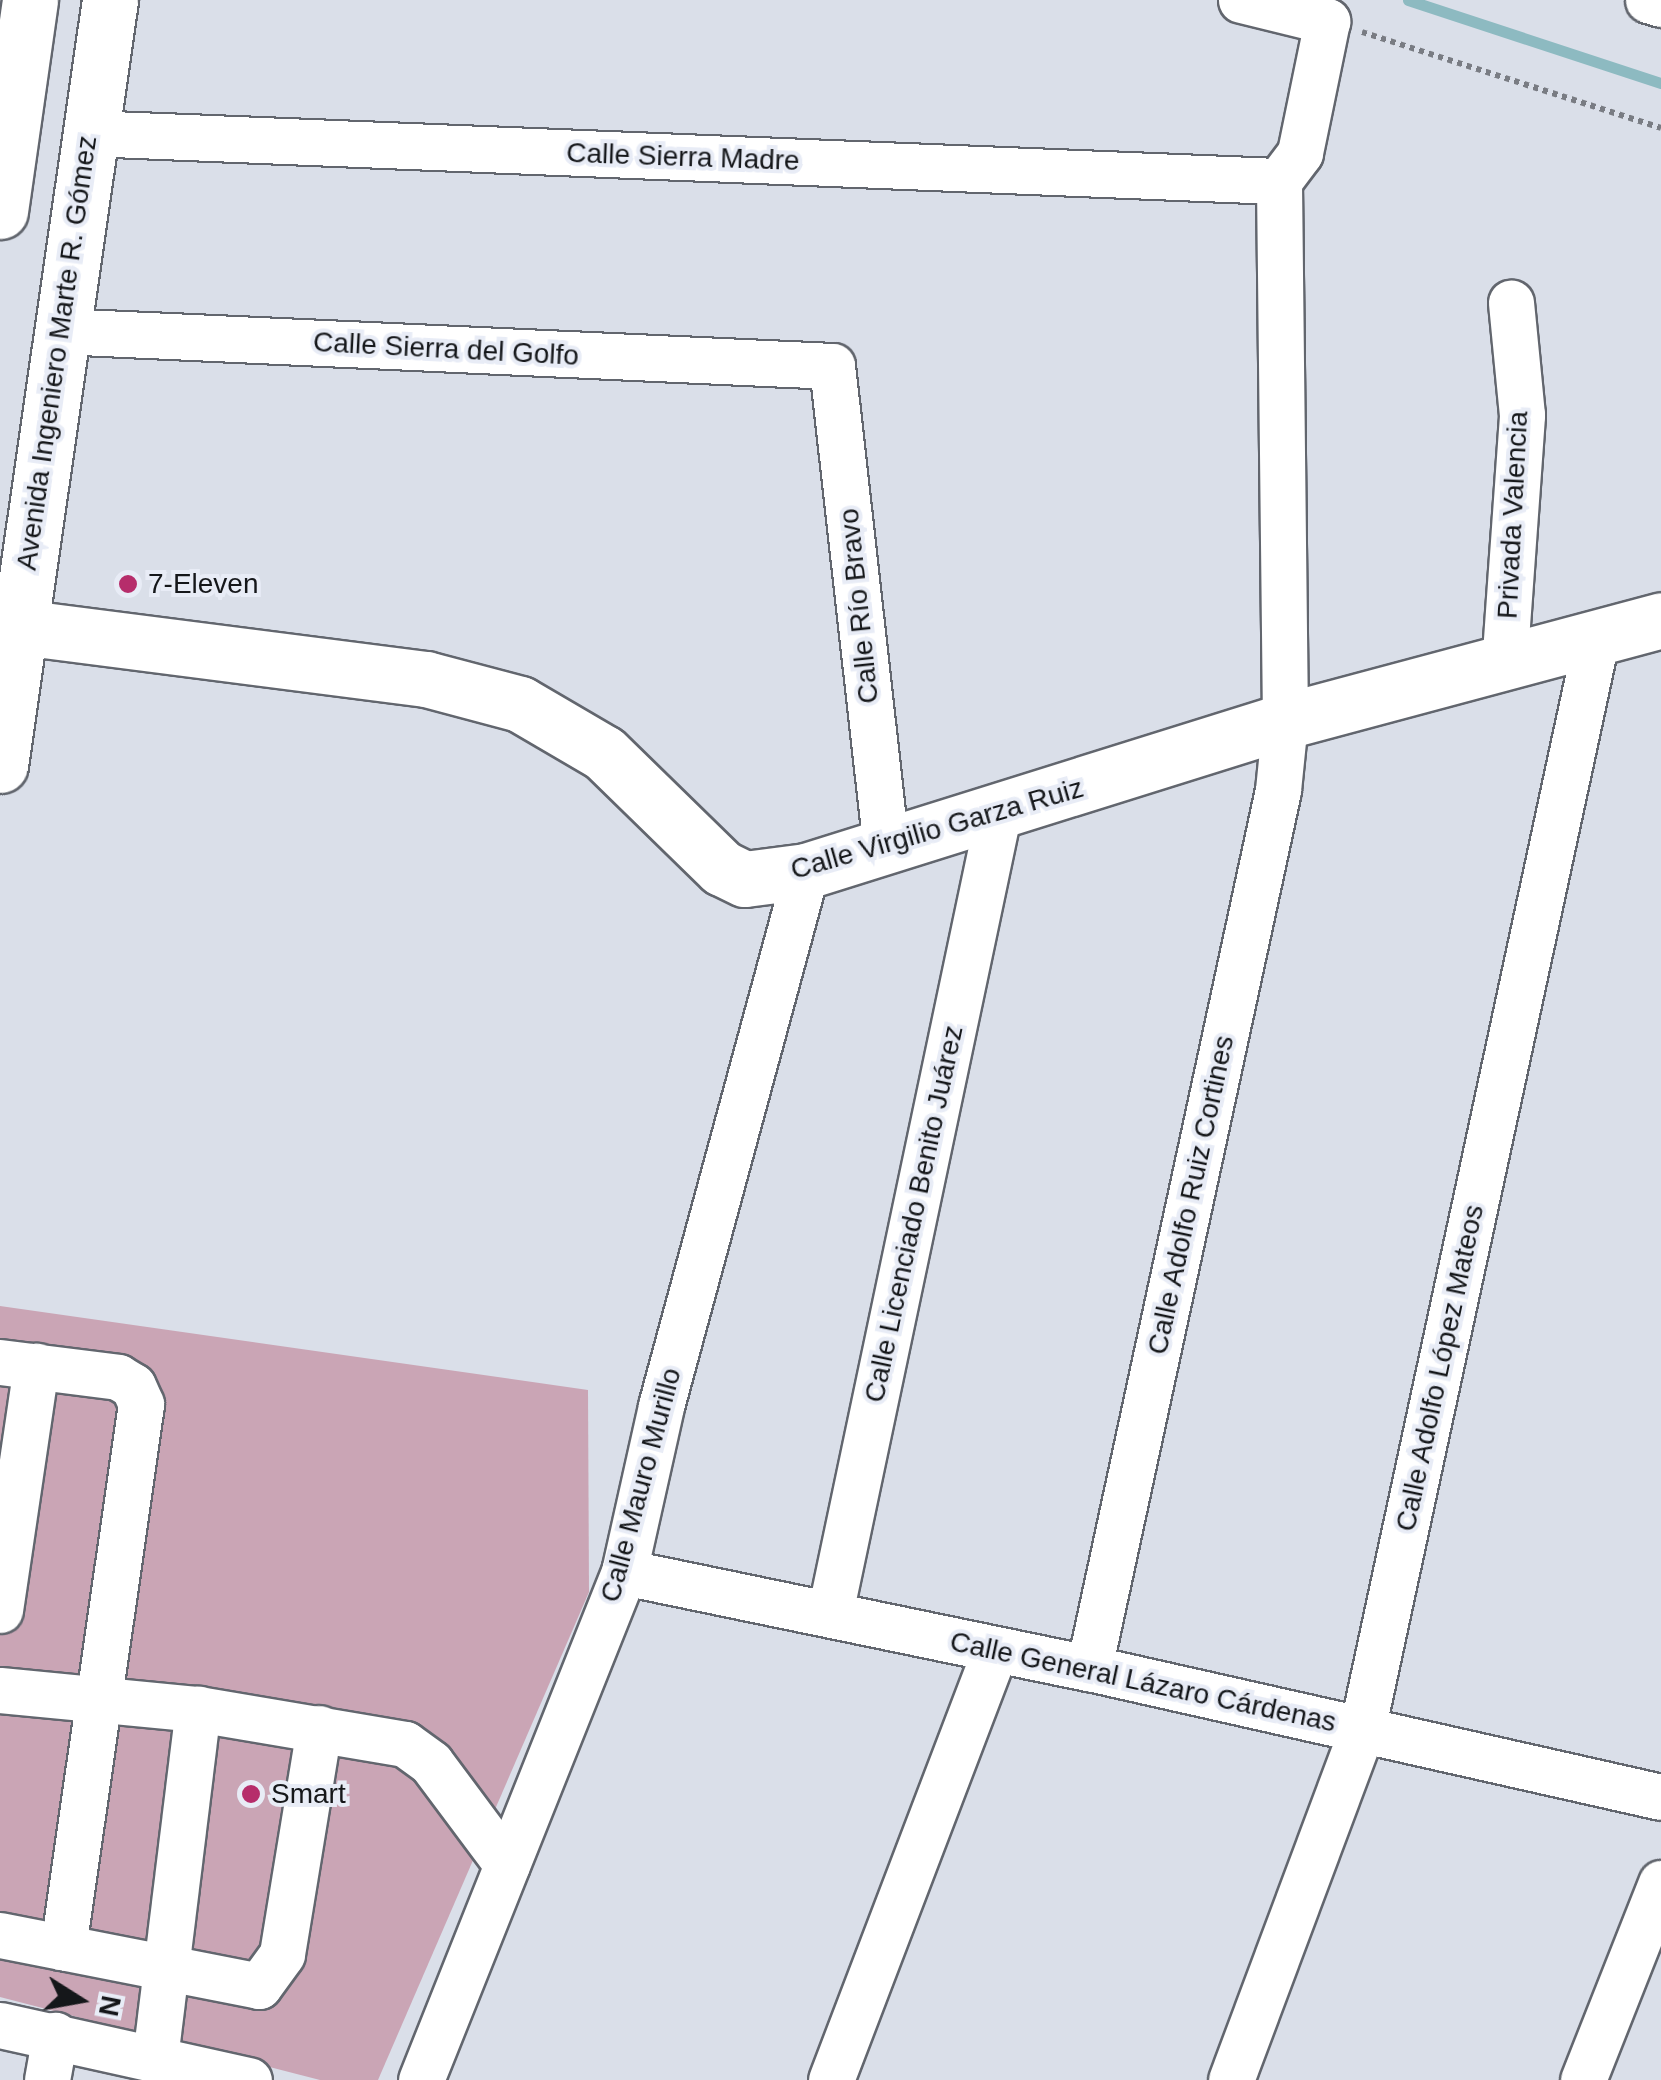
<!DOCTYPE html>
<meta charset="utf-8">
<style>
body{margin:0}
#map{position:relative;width:1661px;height:2080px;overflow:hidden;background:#dadfe9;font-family:Arial,sans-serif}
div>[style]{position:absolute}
.stream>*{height:11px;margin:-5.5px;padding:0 5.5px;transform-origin:5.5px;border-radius:5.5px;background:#8dbac1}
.building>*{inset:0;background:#caa5b5}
.path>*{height:6px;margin-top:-3px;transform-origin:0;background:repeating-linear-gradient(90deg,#797c83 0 5px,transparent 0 10px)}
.roads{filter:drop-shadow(2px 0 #62666e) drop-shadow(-2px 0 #62666e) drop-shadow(0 2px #62666e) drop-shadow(0 -2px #62666e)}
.minor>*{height:45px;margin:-22.5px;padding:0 22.5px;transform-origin:22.5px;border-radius:22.5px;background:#fff}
.major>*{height:55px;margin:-27.5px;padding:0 27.5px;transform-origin:27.5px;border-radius:27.5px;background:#fff}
.dots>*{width:28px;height:28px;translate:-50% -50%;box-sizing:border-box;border:5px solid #e8ecf6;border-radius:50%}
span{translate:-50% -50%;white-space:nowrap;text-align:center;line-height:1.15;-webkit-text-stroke:8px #e8ecf6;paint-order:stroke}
.street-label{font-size:28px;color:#15171a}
.poi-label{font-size:28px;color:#15171a}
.left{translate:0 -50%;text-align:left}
.north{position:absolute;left:30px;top:1950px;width:100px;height:100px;-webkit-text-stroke:8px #e8ecf6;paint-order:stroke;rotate:101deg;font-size:28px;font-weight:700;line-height:40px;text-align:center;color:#15171a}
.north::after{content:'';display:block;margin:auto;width:35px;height:45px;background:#15171a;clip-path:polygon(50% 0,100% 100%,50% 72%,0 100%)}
</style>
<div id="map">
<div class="stream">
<i style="left:1408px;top:0;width:266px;rotate:18.2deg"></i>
</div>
<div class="building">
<i style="clip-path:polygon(0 1306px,588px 1390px,589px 1592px,378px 2080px,320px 2080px,0 1997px)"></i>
</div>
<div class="path">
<i style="left:1362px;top:32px;width:314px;rotate:17.8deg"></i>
</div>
<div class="roads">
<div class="minor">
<i style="left:1241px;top:0;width:89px;rotate:13.7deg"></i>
<i style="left:1327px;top:21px;width:135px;rotate:101.6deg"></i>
<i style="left:1300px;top:153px;width:35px;rotate:127deg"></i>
<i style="left:1648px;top:0;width:14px;rotate:17deg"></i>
<i style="left:87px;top:133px;width:1193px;rotate:2.31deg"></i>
<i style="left:59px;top:331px;width:774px;rotate:2.59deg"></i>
<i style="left:832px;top:366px;width:484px;rotate:83.6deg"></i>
<i style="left:1504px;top:667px;width:253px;rotate:-85.9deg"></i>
<i style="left:1522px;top:415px;width:113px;rotate:-95.6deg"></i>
<i style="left:0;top:1362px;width:119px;rotate:7.2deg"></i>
<i style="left:118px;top:1377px;width:17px;rotate:31deg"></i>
<i style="left:133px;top:1386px;width:20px;rotate:66deg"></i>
<i style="left:141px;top:1404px;width:549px;rotate:98.17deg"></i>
<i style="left:624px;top:1572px;width:475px;rotate:11.7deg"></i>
<i style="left:1089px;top:1668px;width:586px;rotate:12.71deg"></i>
<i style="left:0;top:1610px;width:247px;rotate:-81.6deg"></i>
<i style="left:830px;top:1613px;width:815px;rotate:-78.11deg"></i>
<i style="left:1089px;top:1668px;width:898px;rotate:-77.85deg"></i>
<i style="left:1278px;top:790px;width:69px;rotate:-84.2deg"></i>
<i style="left:1285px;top:721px;width:540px;rotate:-90.64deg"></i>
<i style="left:0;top:1690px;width:199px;rotate:5.5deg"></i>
<i style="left:198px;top:1709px;width:210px;rotate:9.6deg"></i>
<i style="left:405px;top:1744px;width:32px;rotate:36deg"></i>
<i style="left:431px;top:1763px;width:127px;rotate:53.3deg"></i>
<i style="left:0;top:1935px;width:264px;rotate:11.1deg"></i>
<i style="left:259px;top:1986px;width:39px;rotate:-54deg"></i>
<i style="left:282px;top:1954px;width:229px;rotate:-80.7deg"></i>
<i style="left:0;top:2025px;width:255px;rotate:12.5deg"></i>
<i style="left:155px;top:2058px;width:352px;rotate:-83deg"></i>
<i style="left:47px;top:2080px;width:46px;rotate:-79.9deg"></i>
<i style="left:421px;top:2080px;width:547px;rotate:-68.22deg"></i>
<i style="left:624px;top:1572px;width:170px;rotate:-77.4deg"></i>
<i style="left:661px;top:1406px;width:554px;rotate:-74.84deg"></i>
<i style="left:831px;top:2080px;width:460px;rotate:-69.1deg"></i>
<i style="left:1231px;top:2080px;width:374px;rotate:-69.5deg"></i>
<i style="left:1362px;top:1730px;width:1115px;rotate:-77.88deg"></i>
<i style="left:1583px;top:2080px;width:212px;rotate:-68.4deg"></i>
</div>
<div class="major">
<i style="left:0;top:211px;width:213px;rotate:-81.9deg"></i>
<i style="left:20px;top:627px;width:409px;rotate:7.3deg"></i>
<i style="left:426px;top:679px;width:97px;rotate:14.9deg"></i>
<i style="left:520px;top:704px;width:97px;rotate:30.3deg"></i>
<i style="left:604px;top:753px;width:165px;rotate:44.3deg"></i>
<i style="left:722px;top:868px;width:25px;rotate:26deg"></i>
<i style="left:745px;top:879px;width:62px;rotate:-7.5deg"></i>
<i style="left:806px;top:871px;width:502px;rotate:-17.39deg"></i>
<i style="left:1285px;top:721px;width:389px;rotate:-15deg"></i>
<i style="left:0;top:765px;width:773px;rotate:-81.82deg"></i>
</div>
</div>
<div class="dots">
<i style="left:128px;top:584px;background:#b62d6b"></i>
<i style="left:251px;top:1794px;background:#b62d6b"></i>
</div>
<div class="street-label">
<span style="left:683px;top:157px;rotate:2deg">Calle Sierra Madre</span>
<span style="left:446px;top:349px;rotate:3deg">Calle Sierra del Golfo</span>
<span style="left:57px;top:353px;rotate:-82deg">Avenida Ingeniero Marte R. Gómez</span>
<span style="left:1513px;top:515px;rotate:-87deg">Privada Valencia</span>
<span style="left:859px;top:606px;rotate:-96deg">Calle Río Bravo</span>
<span style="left:937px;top:829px;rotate:-16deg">Calle Virgilio Garza Ruiz</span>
<span style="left:1191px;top:1195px;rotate:-78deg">Calle Adolfo Ruiz Cortines</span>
<span style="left:914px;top:1214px;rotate:-78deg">Calle Licenciado Benito Juárez</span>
<span style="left:1440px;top:1368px;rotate:-78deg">Calle Adolfo López Mateos</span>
<span style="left:641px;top:1485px;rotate:-75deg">Calle Mauro Murillo</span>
<span style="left:1143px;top:1682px;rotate:12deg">Calle General Lázaro Cárdenas</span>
</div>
<div class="poi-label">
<span class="left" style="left:148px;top:584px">7-Eleven</span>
<span class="left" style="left:271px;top:1794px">Smart</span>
</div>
<div class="north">N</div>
</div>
